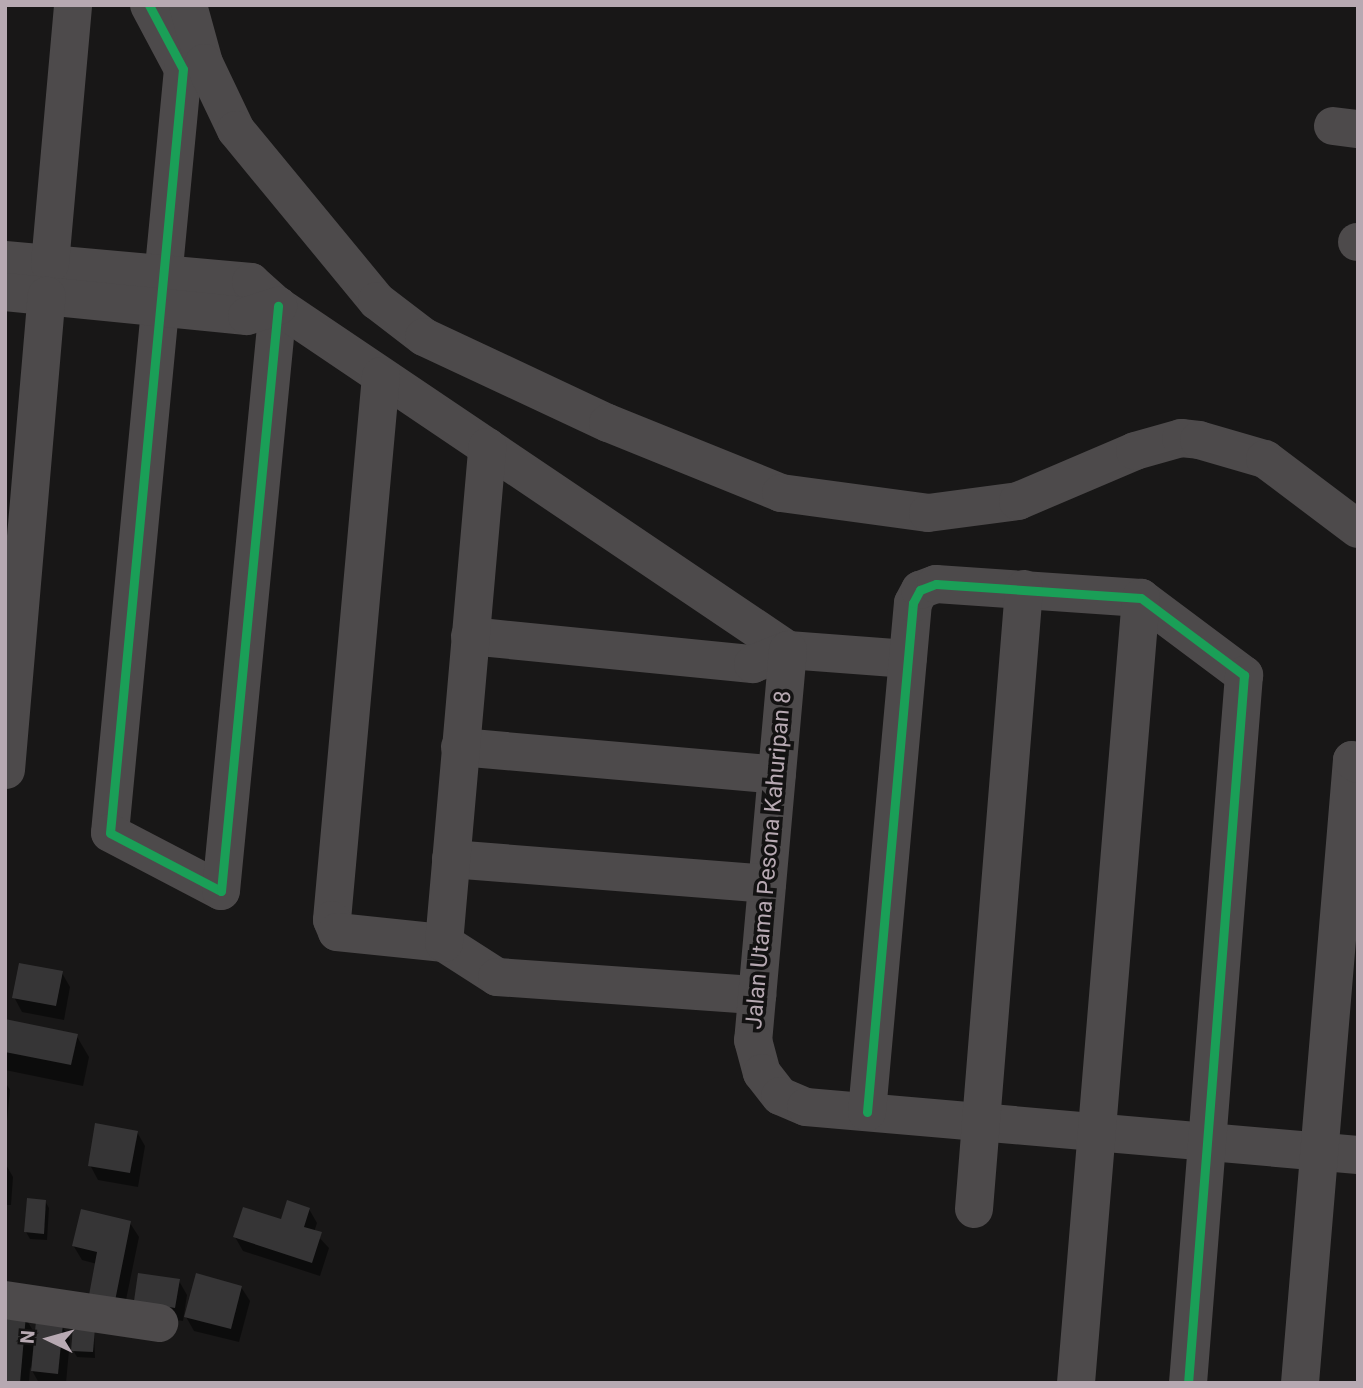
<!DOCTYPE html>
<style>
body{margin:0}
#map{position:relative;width:1363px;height:1388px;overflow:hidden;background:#181717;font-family:Roboto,sans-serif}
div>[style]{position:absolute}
.shadow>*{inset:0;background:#0007}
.building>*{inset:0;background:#363536}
.minor>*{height:38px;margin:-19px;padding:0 19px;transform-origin:19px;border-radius:19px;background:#4d4a4b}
.cycleway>*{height:9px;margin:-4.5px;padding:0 4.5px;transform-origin:4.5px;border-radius:4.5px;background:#1a9f57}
span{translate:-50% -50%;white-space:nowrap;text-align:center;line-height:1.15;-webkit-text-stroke:7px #131212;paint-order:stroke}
.street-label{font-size:23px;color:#b7a9b2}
.frame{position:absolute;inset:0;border:7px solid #b7a9b2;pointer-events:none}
.north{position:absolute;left:14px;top:1304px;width:70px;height:70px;-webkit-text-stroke:5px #131212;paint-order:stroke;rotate:275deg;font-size:19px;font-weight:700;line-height:28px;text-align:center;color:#b7a9b2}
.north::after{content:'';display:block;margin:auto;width:24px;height:32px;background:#b7a9b2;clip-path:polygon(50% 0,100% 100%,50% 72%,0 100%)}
</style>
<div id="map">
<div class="shadow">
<i style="clip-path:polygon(62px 973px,70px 987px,64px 1020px,22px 1012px,14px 997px)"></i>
<i style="clip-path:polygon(5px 1020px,76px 1035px,89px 1057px,83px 1086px,5px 1070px)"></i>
<i style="clip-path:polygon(5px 1082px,10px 1090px,6px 1131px,5px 1131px)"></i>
<i style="clip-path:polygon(137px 1132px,145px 1146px,138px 1187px,98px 1180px,90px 1165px)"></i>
<i style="clip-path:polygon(5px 1163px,13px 1177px,11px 1205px,5px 1205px)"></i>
<i style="clip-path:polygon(45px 1201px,49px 1208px,47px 1240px,30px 1239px,26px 1232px)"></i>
<i style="clip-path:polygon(309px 1209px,317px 1223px,314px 1232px,329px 1248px,320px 1276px,243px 1251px,235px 1237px)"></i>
<i style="clip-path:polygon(130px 1223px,139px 1237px,121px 1324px,97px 1264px,82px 1260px,73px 1245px)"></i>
<i style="clip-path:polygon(179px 1281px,187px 1295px,183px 1321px,144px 1315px)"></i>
<i style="clip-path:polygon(241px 1287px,250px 1301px,239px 1342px,194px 1331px,185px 1315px)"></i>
<i style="clip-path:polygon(25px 1317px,36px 1336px,62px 1326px,70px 1340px,66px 1383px,39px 1383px,30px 1367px,29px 1383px,5px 1383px)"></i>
<i style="clip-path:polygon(94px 1329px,95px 1358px,77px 1357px,73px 1350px)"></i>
</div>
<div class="building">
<i style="clip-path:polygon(19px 963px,63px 971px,56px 1006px,12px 998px)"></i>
<i style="clip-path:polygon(5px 1019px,78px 1034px,71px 1065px,5px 1052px)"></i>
<i style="clip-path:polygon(95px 1123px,138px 1131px,130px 1173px,88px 1166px)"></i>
<i style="clip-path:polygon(27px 1198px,46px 1200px,44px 1234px,24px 1232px)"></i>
<i style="clip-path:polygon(287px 1200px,310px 1208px,304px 1227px,322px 1232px,312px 1263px,233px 1237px,243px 1207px,281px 1219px)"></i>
<i style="clip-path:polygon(81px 1209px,131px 1221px,113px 1311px,87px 1306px,97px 1252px,72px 1246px)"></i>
<i style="clip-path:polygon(138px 1273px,180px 1279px,175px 1308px,134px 1301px)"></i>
<i style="clip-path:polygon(196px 1273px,242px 1286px,231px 1329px,184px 1317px)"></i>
<i style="clip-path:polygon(5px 1314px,26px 1315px,20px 1383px,5px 1383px)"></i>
<i style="clip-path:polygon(36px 1321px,63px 1324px,58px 1374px,31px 1371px)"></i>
<i style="clip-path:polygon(73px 1326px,95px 1328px,93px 1352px,71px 1351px)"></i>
</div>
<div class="minor">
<i style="left:149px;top:5px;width:72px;rotate:62deg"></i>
<i style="left:183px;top:69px;width:767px;rotate:95.46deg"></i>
<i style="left:110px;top:833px;width:125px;rotate:27.6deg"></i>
<i style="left:221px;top:891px;width:588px;rotate:-84.43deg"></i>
<i style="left:188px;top:5px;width:60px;rotate:74.6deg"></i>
<i style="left:204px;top:63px;width:74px;rotate:64.5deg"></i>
<i style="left:236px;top:130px;width:222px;rotate:50.5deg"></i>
<i style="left:377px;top:301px;width:59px;rotate:37.5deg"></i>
<i style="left:424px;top:337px;width:203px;rotate:25.1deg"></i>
<i style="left:608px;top:423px;width:187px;rotate:22deg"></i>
<i style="left:781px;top:493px;width:148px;rotate:7.7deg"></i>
<i style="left:928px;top:513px;width:91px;rotate:-7.6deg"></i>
<i style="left:1018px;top:501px;width:127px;rotate:-23.1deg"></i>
<i style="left:1135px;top:451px;width:48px;rotate:-15.8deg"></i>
<i style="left:1181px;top:438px;width:18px;rotate:6deg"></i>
<i style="left:1199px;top:440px;width:69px;rotate:16.1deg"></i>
<i style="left:1265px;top:459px;width:116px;rotate:37deg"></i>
<i style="left:1333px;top:126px;width:25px;rotate:7deg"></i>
<i style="left:1357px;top:242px;width:1px"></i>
<i style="left:5px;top:260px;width:247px;rotate:5.1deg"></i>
<i style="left:251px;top:282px;width:36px;rotate:42deg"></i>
<i style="left:278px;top:306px;width:615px;rotate:34deg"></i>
<i style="left:50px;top:264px;width:260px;rotate:-84.9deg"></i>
<i style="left:5px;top:292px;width:243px;rotate:5.7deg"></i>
<i style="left:247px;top:316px;width:33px;rotate:-18deg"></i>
<i style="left:381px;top:376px;width:546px;rotate:95.15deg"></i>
<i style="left:332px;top:920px;width:13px;rotate:67deg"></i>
<i style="left:337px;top:932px;width:108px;rotate:5.9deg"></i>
<i style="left:444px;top:943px;width:63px;rotate:32.7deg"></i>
<i style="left:497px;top:977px;width:261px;rotate:4deg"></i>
<i style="left:470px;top:636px;width:284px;rotate:5.7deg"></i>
<i style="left:753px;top:664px;width:38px;rotate:-22deg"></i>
<i style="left:788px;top:650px;width:120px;rotate:4.3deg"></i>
<i style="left:788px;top:650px;width:392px;rotate:95.1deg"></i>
<i style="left:753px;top:1040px;width:34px;rotate:75deg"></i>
<i style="left:762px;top:1073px;width:29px;rotate:52deg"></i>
<i style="left:780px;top:1096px;width:28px;rotate:23deg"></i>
<i style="left:806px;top:1107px;width:554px;rotate:4.97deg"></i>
<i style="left:460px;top:747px;width:318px;rotate:5deg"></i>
<i style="left:6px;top:770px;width:476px;rotate:-85.1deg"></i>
<i style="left:451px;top:859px;width:317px;rotate:4.5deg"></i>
<i style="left:444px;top:943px;width:498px;rotate:-85deg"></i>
<i style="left:867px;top:1112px;width:511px;rotate:-84.84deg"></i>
<i style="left:913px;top:603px;width:15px;rotate:-62deg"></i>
<i style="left:920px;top:590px;width:17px;rotate:-21deg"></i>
<i style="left:936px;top:584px;width:205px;rotate:3.9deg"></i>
<i style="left:1141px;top:598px;width:129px;rotate:36.8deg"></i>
<i style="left:1244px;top:675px;width:710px;rotate:94.52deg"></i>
<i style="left:974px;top:1209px;width:622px;rotate:-85.39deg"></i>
<i style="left:5px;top:1300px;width:156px;rotate:8.5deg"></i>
<i style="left:1076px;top:1383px;width:788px;rotate:-85.27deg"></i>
<i style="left:1300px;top:1383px;width:625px;rotate:-85.23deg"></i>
<i style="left:1352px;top:760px;width:7px;rotate:34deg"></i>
</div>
<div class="cycleway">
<i style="left:149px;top:5px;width:72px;rotate:62deg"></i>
<i style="left:183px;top:69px;width:767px;rotate:95.46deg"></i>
<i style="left:110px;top:833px;width:125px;rotate:27.6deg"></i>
<i style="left:221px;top:891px;width:588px;rotate:-84.43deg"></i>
<i style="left:867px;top:1112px;width:511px;rotate:-84.84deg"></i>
<i style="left:913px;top:603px;width:15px;rotate:-62deg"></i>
<i style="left:920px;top:590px;width:17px;rotate:-21deg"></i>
<i style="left:936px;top:584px;width:205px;rotate:3.9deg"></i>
<i style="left:1141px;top:598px;width:129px;rotate:36.8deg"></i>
<i style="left:1244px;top:675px;width:710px;rotate:94.52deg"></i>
</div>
<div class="street-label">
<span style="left:769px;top:860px;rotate:-85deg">Jalan Utama Pesona Kahuripan 8</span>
</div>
<div class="frame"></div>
<div class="north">N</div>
</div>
